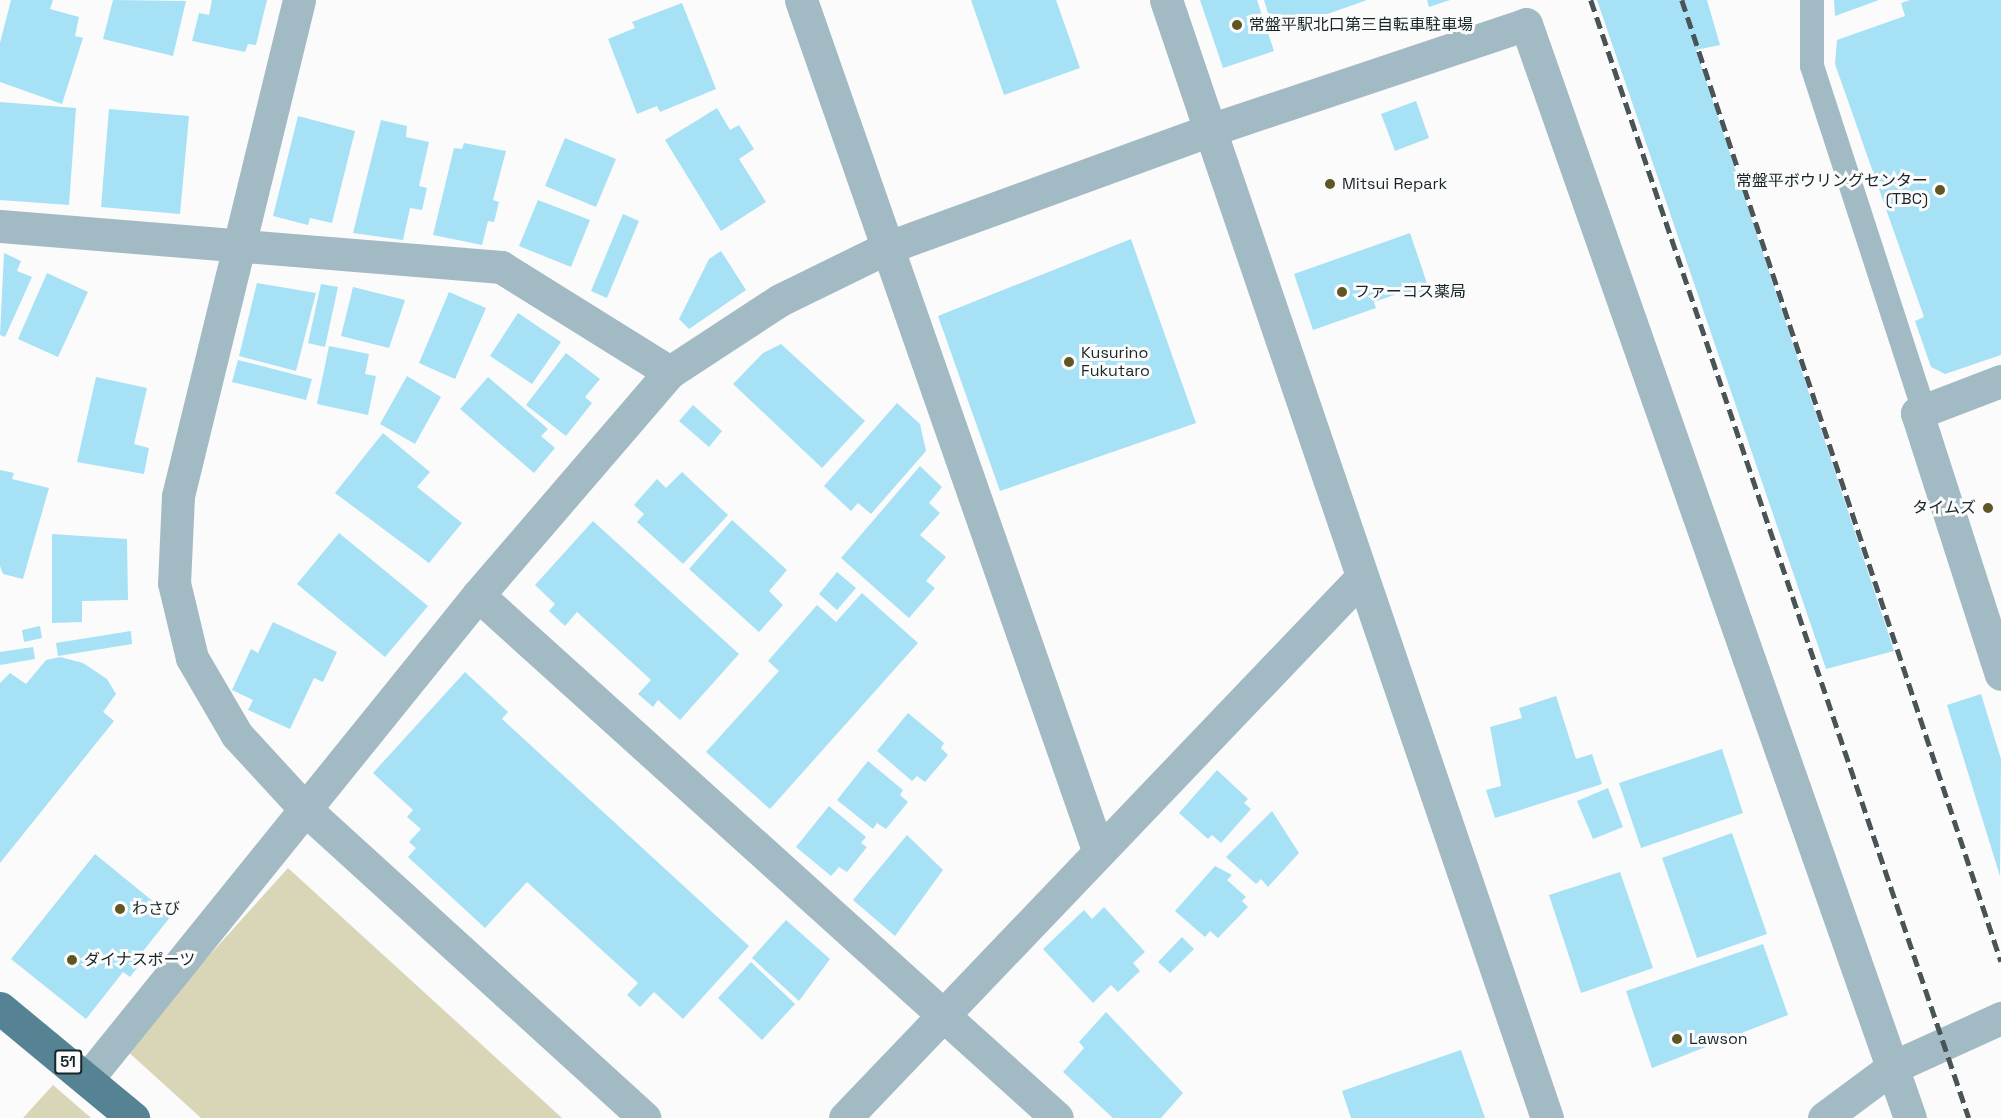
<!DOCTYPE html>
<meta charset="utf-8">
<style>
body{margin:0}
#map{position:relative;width:2001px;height:1118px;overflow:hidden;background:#fbfbfb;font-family:"Space Grotesk","Noto Sans JP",sans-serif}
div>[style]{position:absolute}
.green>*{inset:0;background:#d9d5b7}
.building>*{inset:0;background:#a6e1f6}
.service>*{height:24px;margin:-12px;padding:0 12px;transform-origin:12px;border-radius:12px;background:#a2bac3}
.minor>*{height:33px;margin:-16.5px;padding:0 16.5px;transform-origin:16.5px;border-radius:16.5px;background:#a2bac3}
.tertiary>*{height:33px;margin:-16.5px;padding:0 16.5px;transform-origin:16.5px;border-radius:16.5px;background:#a2bac3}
.primary>*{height:33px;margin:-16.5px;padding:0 16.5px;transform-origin:16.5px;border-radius:16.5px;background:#558393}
.rail>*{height:4.5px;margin-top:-2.25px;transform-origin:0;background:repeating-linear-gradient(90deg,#495457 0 12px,transparent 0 18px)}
.dots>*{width:16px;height:16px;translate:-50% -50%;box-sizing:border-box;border:3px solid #fbfbfb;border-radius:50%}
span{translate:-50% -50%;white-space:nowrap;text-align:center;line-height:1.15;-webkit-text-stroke:6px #fbfbfb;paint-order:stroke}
.shield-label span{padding:2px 4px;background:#fbfbfb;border:2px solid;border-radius:4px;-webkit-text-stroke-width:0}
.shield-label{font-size:15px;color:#18262a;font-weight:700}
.poi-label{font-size:16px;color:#18262a}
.left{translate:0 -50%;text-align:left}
.right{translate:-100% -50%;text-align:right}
</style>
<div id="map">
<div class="green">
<i style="clip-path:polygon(288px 868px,562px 1118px,201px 1118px,125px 1049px)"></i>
<i style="clip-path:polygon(53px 1085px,91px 1118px,23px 1118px)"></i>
</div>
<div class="building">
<i style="clip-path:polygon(11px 0,53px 0,50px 9px,79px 17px,75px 36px,83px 38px,62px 104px,0 82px,0 43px)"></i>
<i style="clip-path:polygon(113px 0,186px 1px,173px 56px,103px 39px)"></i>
<i style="clip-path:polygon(212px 0,267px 0,256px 45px,248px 44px,245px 52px,192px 41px,199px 13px,209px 15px)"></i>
<i style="clip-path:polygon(971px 0,1056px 0,1080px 68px,1004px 95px)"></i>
<i style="clip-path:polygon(1200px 0,1257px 0,1274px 51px,1223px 68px)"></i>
<i style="clip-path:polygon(1264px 0,1367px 0,1274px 33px)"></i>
<i style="clip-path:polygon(1427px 0,1450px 0,1429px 7px)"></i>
<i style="clip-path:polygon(1597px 0,1707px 0,1720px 45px,1696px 50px,1894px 651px,1826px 669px)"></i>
<i style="clip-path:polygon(1834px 0,1879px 0,1835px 16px)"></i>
<i style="clip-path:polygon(1910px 0,2001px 0,2001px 355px,1945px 374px,1931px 367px,1915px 321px,1924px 317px,1835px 64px,1837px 40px,1905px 16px,1901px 3px)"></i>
<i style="clip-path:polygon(682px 3px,716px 89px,660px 112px,657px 106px,637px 114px,608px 39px,635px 28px,632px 22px)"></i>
<i style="clip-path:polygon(1416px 101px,1429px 138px,1395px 151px,1381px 114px)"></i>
<i style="clip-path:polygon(0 102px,76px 108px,69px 205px,0 200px)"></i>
<i style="clip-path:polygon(717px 108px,730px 130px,739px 125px,754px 149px,739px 159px,766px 202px,721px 231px,665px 140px)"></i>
<i style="clip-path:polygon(109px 109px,189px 116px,180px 214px,101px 207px)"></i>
<i style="clip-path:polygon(298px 116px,355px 131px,332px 223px,310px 218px,308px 225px,273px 216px)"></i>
<i style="clip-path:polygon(381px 120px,407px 126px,406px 137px,429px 142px,419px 186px,427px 188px,422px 210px,410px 208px,403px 240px,353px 233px)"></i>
<i style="clip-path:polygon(565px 138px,616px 159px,596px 207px,545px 186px)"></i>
<i style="clip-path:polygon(464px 143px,506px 151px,493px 200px,499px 202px,494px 222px,488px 221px,482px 245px,433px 235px,454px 148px,462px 149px)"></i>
<i style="clip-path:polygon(538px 200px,590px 220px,571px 267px,519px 246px)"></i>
<i style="clip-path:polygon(623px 214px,639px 221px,607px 298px,591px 291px)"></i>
<i style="clip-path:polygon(1410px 233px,1429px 289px,1402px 298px,1400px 293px,1374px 302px,1376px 308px,1313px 330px,1294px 274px)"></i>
<i style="clip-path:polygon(1131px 239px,1196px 423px,1000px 491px,938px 316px)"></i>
<i style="clip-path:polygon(721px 251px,746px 290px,689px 329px,679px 319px,709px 259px)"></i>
<i style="clip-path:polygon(4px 253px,21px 261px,17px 271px,32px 277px,5px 337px,0 335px)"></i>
<i style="clip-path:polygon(47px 273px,88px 292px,58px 357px,18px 339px)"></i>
<i style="clip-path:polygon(257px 283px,316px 293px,296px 371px,239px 356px)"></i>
<i style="clip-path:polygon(321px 284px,338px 287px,325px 347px,308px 343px)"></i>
<i style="clip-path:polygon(353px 287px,405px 300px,389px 348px,341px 336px)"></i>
<i style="clip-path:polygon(449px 292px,486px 308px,455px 379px,419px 363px)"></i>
<i style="clip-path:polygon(518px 313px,561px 342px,532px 384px,490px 356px)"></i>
<i style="clip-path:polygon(781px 344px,865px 421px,822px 468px,733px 384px,763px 353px)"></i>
<i style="clip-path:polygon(329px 346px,369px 354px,365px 374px,376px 376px,368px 415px,317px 404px)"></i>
<i style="clip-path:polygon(566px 353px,600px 379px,585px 397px,592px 403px,566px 436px,526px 405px)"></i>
<i style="clip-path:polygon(238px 360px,312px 379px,306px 400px,232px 382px)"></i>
<i style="clip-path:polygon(407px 376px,441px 397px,415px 444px,380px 424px)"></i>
<i style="clip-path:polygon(96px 377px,147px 388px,134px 444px,149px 448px,144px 474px,77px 462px)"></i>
<i style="clip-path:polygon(488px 377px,548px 429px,541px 436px,555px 448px,534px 473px,460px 409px)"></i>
<i style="clip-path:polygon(897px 403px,920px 424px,926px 451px,871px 514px,858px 503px,851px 511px,824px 486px)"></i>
<i style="clip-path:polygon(693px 405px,722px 431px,709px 447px,679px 421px)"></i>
<i style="clip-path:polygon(383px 433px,430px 472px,417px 487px,462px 523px,429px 563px,335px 493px)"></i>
<i style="clip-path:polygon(920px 466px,942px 487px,929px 503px,940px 513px,920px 535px,946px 557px,926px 581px,935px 588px,909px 618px,841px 558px)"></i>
<i style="clip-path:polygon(0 470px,14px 473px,12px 479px,49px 488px,23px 579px,3px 574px,0 566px)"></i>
<i style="clip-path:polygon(682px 472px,728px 515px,683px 564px,637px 522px,644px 514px,634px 505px,657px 479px,666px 488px)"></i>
<i style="clip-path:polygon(732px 520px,787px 570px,769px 591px,783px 605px,759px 632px,689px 569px)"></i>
<i style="clip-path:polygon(593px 521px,739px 654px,680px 720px,658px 700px,653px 707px,638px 694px,651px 680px,577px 612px,565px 626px,549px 611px,555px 604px,535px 585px)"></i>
<i style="clip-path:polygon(339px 533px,428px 606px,385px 657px,297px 584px)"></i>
<i style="clip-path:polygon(52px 534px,127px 539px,128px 600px,82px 601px,82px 622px,52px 623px)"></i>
<i style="clip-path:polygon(837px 572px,856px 588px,837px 610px,819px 594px)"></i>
<i style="clip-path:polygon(862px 593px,918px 643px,770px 809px,706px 752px,779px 671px,768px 661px,817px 605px,836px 622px)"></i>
<i style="clip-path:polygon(273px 622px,337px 652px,323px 682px,314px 678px,290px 729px,248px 710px,253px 700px,232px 690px,251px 649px,258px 653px)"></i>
<i style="clip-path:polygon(40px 626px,42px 638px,24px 642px,22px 630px)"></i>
<i style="clip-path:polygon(131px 631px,132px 644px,58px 656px,56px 643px)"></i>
<i style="clip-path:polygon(33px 647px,35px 659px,0 665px,0 652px)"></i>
<i style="clip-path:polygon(60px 657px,83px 663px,107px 679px,116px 694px,103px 712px,114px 721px,0 863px,0 683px,10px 673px,26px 684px,46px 660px)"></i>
<i style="clip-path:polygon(465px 672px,508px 712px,502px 719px,749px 946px,683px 1019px,654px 992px,640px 1007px,627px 995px,638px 983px,527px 882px,485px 928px,408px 857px,416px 848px,409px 842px,421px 829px,407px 817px,413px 810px,373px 773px)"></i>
<i style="clip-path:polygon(1981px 694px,2001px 759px,2000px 876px,1947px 705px)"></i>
<i style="clip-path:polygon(1556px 696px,1576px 759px,1592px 754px,1602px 784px,1495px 818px,1486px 790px,1501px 786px,1490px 727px,1522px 718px,1519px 708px)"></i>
<i style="clip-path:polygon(908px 713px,944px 743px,941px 748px,948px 755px,925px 782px,917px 776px,912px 781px,877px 751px)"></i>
<i style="clip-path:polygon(1722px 749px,1743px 813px,1641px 848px,1619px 783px)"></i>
<i style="clip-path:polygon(868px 761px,903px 790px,900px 795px,908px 802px,886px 829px,877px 823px,873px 829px,837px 800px)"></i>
<i style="clip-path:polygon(1217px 770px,1248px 799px,1244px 803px,1251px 809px,1221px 843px,1212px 835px,1208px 839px,1179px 813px)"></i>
<i style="clip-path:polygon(1608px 788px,1623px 827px,1593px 839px,1577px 801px)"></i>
<i style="clip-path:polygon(829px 806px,866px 837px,861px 843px,867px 847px,847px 872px,839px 867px,831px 876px,796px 847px)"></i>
<i style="clip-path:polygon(1272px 811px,1299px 853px,1268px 887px,1261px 879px,1256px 884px,1226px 857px)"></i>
<i style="clip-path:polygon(1732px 833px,1767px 934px,1697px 958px,1662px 858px)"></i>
<i style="clip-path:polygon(907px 835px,943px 870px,895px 936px,853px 900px)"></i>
<i style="clip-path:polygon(95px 854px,171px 916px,140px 955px,144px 959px,130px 977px,123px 972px,86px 1019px,11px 959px)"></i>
<i style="clip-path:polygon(1215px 866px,1232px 875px,1227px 880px,1246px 897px,1242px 901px,1248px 907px,1218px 938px,1210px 931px,1205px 937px,1175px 911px)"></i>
<i style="clip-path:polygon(1620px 872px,1653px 968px,1581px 993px,1549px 895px)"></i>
<i style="clip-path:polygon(1104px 907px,1145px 952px,1133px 963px,1140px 971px,1118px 992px,1111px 985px,1093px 1003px,1043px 949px,1084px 910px,1092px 919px)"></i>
<i style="clip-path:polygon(786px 920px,830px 959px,799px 1001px,752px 958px)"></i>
<i style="clip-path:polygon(1182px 937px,1194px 949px,1170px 973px,1158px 962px)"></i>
<i style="clip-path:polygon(1763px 944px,1788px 1015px,1652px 1068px,1626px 991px)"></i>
<i style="clip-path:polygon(751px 962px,795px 1004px,762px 1040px,718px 998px)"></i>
<i style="clip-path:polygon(1106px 1012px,1183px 1093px,1161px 1118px,1113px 1118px,1063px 1072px,1084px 1048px,1079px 1042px)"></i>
<i style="clip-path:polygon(1461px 1050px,1485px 1118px,1351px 1118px,1342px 1091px)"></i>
</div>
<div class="service">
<i style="left:1812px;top:0;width:66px;rotate:90deg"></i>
<i style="left:1812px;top:66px;width:363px;rotate:72deg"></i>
</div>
<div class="minor">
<i style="left:299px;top:0;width:511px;rotate:103.71deg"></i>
<i style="left:178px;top:496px;width:87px;rotate:92.6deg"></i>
<i style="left:174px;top:583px;width:77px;rotate:76.5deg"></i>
<i style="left:192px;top:658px;width:89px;rotate:59.7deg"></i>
<i style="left:237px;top:735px;width:100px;rotate:47.4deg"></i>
<i style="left:305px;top:809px;width:459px;rotate:42.3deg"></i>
<i style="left:801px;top:0;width:900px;rotate:70.74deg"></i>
<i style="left:0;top:226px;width:503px;rotate:4.68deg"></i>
<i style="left:501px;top:267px;width:199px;rotate:31.9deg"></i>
<i style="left:2001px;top:381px;width:90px;rotate:159.1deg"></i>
<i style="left:1917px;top:413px;width:274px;rotate:72.2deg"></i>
<i style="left:478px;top:595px;width:780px;rotate:42.09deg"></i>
<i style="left:845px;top:1118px;width:745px;rotate:-46.3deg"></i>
<i style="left:1547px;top:1118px;width:1044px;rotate:-108.83deg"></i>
<i style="left:1210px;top:130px;width:333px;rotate:-18.5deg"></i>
<i style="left:1526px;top:24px;width:1159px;rotate:70.66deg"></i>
</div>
<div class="tertiary">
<i style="left:88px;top:1078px;width:621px;rotate:-51.08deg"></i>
<i style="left:478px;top:595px;width:294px;rotate:-49.3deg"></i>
<i style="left:670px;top:372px;width:131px;rotate:-33.2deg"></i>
<i style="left:780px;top:300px;width:118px;rotate:-26.1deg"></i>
<i style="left:886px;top:248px;width:345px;rotate:-20deg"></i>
<i style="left:1210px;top:130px;width:137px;rotate:-108.7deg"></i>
<i style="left:1824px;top:1118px;width:86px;rotate:-36.5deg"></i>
<i style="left:1893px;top:1067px;width:119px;rotate:-24.4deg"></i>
</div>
<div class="primary">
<i style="left:0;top:1008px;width:173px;rotate:39.6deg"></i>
</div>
<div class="rail">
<i style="left:1591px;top:0;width:1180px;rotate:71.32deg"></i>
<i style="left:1682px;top:0;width:1013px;rotate:71.64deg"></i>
</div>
<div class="dots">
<i style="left:1237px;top:25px;background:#5e5723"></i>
<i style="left:1330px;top:184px;background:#5e5723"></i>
<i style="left:1940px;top:190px;background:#5e5723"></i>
<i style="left:1342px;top:292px;background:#5e5723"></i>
<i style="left:1069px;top:362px;background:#5e5723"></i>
<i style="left:1988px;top:508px;background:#5e5723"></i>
<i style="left:120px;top:909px;background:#5e5723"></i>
<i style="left:72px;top:960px;background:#5e5723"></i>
<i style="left:1677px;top:1039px;background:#5e5723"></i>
</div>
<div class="shield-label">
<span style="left:68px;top:1062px">51</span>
</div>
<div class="poi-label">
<span class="left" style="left:1249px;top:25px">常盤平駅北口第三自転車駐車場</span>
<span class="right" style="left:1928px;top:190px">常盤平ボウリングセンター<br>(TBC)</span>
<span class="left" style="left:1342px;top:184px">Mitsui Repark</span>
<span class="left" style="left:1354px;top:292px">ファーコス薬局</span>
<span class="left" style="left:1081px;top:362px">Kusurino<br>Fukutaro</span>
<span class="right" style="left:1976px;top:508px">タイムズ</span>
<span class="left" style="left:132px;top:909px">わさび</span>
<span class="left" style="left:84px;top:960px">ダイナスポーツ</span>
<span class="left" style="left:1689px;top:1039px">Lawson</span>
</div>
</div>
